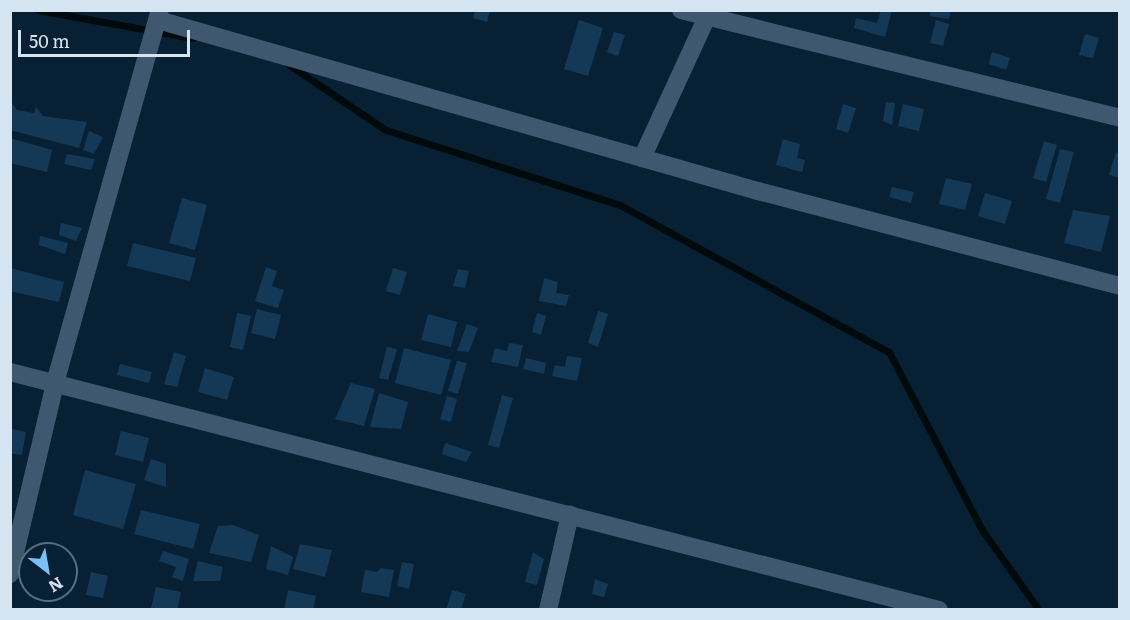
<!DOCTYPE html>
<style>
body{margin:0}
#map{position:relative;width:1130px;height:620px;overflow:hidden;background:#072034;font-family:Literata,serif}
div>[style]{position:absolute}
.stream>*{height:7px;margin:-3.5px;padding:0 3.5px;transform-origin:3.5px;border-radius:3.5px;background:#00090b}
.building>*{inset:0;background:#133957}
.street>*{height:18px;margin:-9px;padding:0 9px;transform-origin:9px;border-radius:9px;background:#3f586f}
span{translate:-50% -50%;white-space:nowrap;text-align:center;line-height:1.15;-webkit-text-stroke:6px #072034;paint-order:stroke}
.frame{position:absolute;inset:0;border:12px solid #d5e4f1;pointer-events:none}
.north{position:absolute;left:18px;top:542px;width:60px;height:60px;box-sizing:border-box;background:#072034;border:2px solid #596e80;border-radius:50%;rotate:149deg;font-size:16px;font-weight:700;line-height:24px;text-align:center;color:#d5e4f1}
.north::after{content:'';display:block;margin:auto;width:21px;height:27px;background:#7abff8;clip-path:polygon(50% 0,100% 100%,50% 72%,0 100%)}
.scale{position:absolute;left:18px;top:30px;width:172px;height:27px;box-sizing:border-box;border:3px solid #d5e4f1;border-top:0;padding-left:8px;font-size:18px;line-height:21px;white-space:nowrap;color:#d5e4f1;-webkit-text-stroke:4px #072034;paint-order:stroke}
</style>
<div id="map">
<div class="stream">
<i style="left:38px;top:10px;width:157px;rotate:10.3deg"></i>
<i style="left:288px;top:64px;width:118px;rotate:34deg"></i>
<i style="left:386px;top:130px;width:246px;rotate:17.8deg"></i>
<i style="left:620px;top:205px;width:307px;rotate:28.7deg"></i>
<i style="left:889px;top:352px;width:201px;rotate:62.4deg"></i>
<i style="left:982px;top:530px;width:98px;rotate:54.5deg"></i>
</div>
<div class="building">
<i style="clip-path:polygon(475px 10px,490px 10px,487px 22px,473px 18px)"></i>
<i style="clip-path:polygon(881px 10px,892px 10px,885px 37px,854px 28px,856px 18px,877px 23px)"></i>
<i style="clip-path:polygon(931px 10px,951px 10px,949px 19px,930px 16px)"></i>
<i style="clip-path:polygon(579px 20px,603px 28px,588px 76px,564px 69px)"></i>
<i style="clip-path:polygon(936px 20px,949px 24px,943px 46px,930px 43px)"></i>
<i style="clip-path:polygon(614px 32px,625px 35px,618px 56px,607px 52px)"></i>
<i style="clip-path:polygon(1085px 34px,1099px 38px,1093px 58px,1079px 55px)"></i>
<i style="clip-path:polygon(992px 52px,1010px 58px,1006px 70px,989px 64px)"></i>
<i style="clip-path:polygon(10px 100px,17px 110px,34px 113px,36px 107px,43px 116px,87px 122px,79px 148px,10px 130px)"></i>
<i style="clip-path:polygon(886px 102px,895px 103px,892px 125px,883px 121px)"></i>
<i style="clip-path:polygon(843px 104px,856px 108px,848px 133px,836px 129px)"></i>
<i style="clip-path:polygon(903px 104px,924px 109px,919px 131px,898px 126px)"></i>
<i style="clip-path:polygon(89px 131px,103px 137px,94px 154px,83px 150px)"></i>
<i style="clip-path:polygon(10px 138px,52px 150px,47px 172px,10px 163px)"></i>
<i style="clip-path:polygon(783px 139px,800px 144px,797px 158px,805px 160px,802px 172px,776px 165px)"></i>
<i style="clip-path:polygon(1044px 141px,1057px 145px,1046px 182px,1033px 178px)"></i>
<i style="clip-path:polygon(1060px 149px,1074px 152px,1060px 203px,1046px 199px)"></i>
<i style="clip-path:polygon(1116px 152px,1120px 154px,1120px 178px,1109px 175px)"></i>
<i style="clip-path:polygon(67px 154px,95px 159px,91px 170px,64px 164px)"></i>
<i style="clip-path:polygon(946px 178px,972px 184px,965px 210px,939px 204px)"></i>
<i style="clip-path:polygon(892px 187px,914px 192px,911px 203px,889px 197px)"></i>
<i style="clip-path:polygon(985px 193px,1012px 201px,1005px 224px,978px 216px)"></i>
<i style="clip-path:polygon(182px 198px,207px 205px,195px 250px,169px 243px)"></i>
<i style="clip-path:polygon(1073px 210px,1110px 216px,1101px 252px,1064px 243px)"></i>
<i style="clip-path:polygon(61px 223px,82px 228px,76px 241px,59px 235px)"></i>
<i style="clip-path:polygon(40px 236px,68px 243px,65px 254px,39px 245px)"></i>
<i style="clip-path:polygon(133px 243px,196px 258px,190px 281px,127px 266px)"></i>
<i style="clip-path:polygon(266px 267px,277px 271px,272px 286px,284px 290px,278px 308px,255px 301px)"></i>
<i style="clip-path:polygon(10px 268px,64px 282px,59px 302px,10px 291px)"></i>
<i style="clip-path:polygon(393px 268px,407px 272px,400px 295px,386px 291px)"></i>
<i style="clip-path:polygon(458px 269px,469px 271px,465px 288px,453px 286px)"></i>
<i style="clip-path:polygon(544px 278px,558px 282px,556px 293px,569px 295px,566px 306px,539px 301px)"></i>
<i style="clip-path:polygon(257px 309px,281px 315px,275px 339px,251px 333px)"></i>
<i style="clip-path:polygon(598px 311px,608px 314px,598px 347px,588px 343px)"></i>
<i style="clip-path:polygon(237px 313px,251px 316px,243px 350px,230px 347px)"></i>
<i style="clip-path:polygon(537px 313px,546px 316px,541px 335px,532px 332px)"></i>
<i style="clip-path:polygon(428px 314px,457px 322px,451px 347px,421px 340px)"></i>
<i style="clip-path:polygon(467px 324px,478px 328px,469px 352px,457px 351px)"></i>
<i style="clip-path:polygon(509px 343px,523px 345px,518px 367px,491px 362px,495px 348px,507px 351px)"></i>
<i style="clip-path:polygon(387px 347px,397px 349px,388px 380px,379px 378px)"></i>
<i style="clip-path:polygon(404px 348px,451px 360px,441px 395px,395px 383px)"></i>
<i style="clip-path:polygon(174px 352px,186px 356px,177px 387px,164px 384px)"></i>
<i style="clip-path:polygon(567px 356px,582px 358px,577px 381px,552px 376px,555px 365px,565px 367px)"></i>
<i style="clip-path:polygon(526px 358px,546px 363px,544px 374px,523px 369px)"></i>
<i style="clip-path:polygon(457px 361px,467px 363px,458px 394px,448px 391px)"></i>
<i style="clip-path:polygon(120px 364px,152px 372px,149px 383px,117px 375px)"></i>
<i style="clip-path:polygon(205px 368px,234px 377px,227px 400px,198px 392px)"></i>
<i style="clip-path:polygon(351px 383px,375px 389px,364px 426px,335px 419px)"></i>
<i style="clip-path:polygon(379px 393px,408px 402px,401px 429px,370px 427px)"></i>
<i style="clip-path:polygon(502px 395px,513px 398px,499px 448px,488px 445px)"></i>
<i style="clip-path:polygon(447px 396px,457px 399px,451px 422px,440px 419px)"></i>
<i style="clip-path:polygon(12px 429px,26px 432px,22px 455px,10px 453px)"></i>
<i style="clip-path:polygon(121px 431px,149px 438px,143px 462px,115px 455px)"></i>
<i style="clip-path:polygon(445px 443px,472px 452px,466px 462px,442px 454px)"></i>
<i style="clip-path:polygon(151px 459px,166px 464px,166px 487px,144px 480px)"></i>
<i style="clip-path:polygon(85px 470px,136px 484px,123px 529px,73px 515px)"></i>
<i style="clip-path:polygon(141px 510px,200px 524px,193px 549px,134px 534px)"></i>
<i style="clip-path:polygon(233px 525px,259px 535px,251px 562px,209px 553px,218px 526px)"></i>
<i style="clip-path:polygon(300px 544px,332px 550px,325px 577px,293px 569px)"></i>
<i style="clip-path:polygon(271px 546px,293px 557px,288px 575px,266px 569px)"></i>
<i style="clip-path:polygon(163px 551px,189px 559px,183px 581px,172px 577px,176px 567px,159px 561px)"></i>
<i style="clip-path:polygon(533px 552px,544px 559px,537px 585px,525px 582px)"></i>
<i style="clip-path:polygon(198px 561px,223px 567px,220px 581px,193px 581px)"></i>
<i style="clip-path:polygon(402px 562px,414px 564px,409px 589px,397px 586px)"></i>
<i style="clip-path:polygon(381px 568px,394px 570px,389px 597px,361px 592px,365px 570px,377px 572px)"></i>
<i style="clip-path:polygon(91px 572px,108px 576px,103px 598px,86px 595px)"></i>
<i style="clip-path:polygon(595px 579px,608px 584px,604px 597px,592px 594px)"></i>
<i style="clip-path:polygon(156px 587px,181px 592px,177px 610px,151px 608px)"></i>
<i style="clip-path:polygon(288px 590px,316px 596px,313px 610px,284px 610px)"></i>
<i style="clip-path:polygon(452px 590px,466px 594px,461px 610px,446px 610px)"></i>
</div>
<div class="street">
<i style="left:681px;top:10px;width:452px;rotate:13.8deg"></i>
<i style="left:158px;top:20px;width:624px;rotate:15.91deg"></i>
<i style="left:758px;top:191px;width:374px;rotate:14.7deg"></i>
<i style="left:642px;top:158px;width:163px;rotate:-65.3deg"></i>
<i style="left:10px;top:372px;width:959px;rotate:14.37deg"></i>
<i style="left:10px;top:574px;width:196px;rotate:-76.7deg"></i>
<i style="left:55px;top:383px;width:387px;rotate:-74.3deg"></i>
<i style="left:548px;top:610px;width:98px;rotate:-77deg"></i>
</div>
<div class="frame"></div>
<div class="north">N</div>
<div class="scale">50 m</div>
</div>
